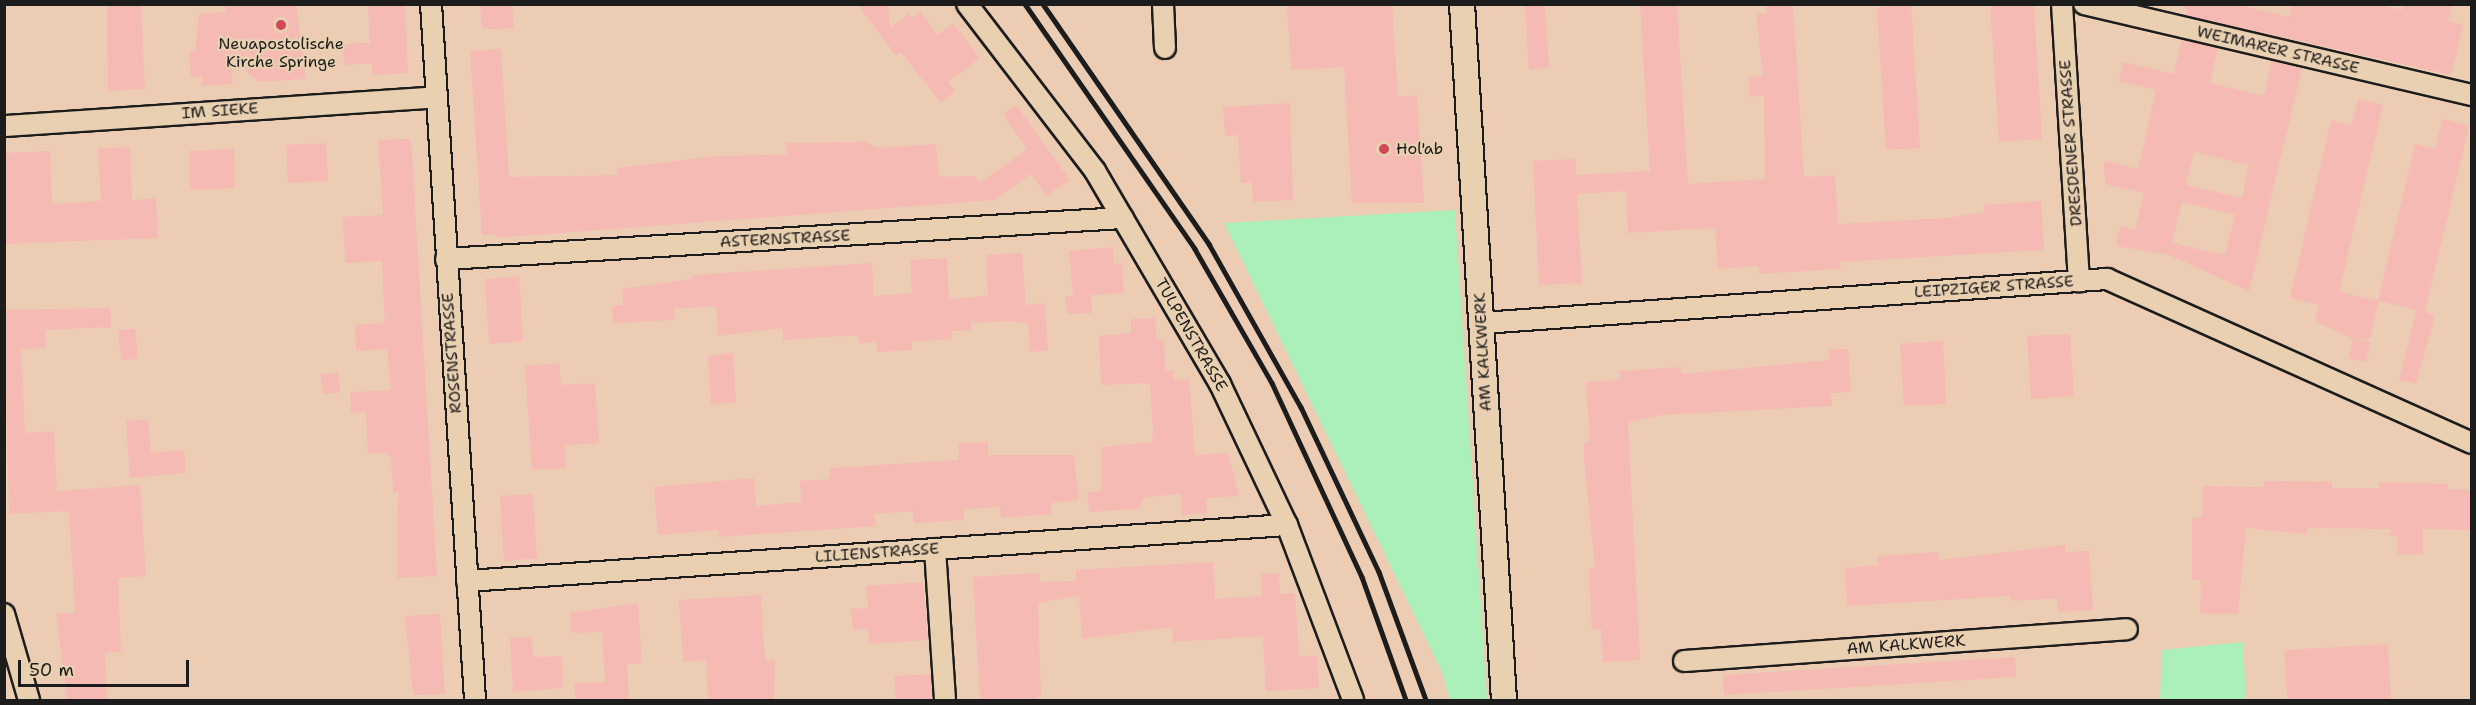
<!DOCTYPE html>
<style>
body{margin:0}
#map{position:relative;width:2476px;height:705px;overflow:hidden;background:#ecccb2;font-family:"Shantell Sans",sans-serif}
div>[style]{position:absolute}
.green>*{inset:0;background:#abf0bb}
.building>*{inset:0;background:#f6bab5}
.roads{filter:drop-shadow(2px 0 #1c1c1c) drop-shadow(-2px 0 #1c1c1c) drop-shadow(0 2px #1c1c1c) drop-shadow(0 -2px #1c1c1c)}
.minor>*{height:20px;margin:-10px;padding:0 10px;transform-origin:10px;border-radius:10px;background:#e9d0b1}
.tertiary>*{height:24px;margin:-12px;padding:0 12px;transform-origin:12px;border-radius:12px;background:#e9d0b1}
.rail>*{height:4.5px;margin:-2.25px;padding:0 2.25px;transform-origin:2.25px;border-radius:2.25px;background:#1c1c1c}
.dots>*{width:16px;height:16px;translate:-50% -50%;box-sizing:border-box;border:3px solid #e9d0b1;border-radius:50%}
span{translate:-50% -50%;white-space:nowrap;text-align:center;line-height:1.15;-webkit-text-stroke:4.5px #e9d0b1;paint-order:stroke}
.poi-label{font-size:16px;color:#1c1c1c}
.left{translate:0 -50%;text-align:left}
.street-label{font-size:16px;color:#1c1c1c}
.frame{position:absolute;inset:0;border:6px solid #1c1c1c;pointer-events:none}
.scale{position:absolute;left:18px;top:660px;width:171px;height:27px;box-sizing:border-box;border:3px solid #1c1c1c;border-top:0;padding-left:8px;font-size:18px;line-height:21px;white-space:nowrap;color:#1c1c1c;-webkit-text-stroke:4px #e9d0b1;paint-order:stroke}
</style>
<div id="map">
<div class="green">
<i style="clip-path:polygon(1455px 210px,1487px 700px,1450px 700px,1442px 672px,1224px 223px)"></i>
<i style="clip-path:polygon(2243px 642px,2246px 700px,2160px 700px,2162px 650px)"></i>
</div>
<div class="building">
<i style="clip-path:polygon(107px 4px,141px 4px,145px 89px,108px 91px)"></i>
<i style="clip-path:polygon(225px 4px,296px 4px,306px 79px,258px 82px,231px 57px,233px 84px,202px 86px,202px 77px,191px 77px,189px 51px,195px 51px,199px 14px,226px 12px)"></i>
<i style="clip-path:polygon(368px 4px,405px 4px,408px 73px,372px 75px,372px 63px,344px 65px,343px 44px,370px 43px)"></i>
<i style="clip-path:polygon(480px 4px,512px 4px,514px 28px,482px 29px)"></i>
<i style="clip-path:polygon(888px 4px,890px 28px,909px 13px,912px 18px,920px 12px,938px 35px,953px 23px,980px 58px,948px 82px,955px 91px,941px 103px,901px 52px,896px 56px,859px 6px)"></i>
<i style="clip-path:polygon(1287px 4px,1392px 4px,1398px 97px,1417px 95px,1424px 203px,1352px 203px,1344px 67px,1291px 70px)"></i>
<i style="clip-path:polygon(1525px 4px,1545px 4px,1549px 68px,1529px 69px)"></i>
<i style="clip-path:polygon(1640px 4px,1677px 4px,1688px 184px,1765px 179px,1764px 96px,1750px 97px,1749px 77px,1763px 76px,1756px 14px,1767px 13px,1766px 4px,1793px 4px,1804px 177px,1835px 175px,1838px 224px,1947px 218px,1984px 212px,1984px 205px,2041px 201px,2044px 250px,1840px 262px,1841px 269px,1759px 274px,1759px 266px,1718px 269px,1715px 228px,1628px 233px,1626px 191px,1577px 194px,1582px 283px,1539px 285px,1533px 161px,1576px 159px,1576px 175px,1650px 171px)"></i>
<i style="clip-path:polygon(1911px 4px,1920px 148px,1886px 150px,1877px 7px)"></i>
<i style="clip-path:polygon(1990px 4px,2034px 4px,2042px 139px,1999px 142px)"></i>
<i style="clip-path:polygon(2183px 4px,2236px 4px,2289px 17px,2292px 4px,2376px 4px,2402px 10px,2403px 4px,2452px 4px,2448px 21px,2463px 25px,2451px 75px,2188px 16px)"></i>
<i style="clip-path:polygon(evenodd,2182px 39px,2218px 48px,2210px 83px,2264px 96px,2272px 60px,2302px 68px,2249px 291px,2169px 255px,2116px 246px,2120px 226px,2135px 230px,2144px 193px,2105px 184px,2104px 161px,2138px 169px,2156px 90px,2119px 81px,2123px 62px,2174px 74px,2182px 39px,2194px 152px,2249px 165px,2242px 198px,2186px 185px,2194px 152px,2182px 39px,2182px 202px,2235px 215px,2225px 255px,2172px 243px,2182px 202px)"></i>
<i style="clip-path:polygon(501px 49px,509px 177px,618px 175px,617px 168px,718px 156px,787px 155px,786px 143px,866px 142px,878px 148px,936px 144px,939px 177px,974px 176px,980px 183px,1027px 149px,1003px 114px,1016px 105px,1070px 180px,1046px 196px,1031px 174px,995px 200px,496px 238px,495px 234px,482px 235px,470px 51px)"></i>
<i style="clip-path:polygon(2358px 99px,2383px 105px,2339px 292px,2378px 301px,2415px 144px,2435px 149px,2442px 119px,2469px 126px,2425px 312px,2435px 315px,2416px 384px,2399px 380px,2416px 310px,2379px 301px,2370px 339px,2351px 338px,2315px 321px,2319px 305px,2290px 298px,2331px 120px,2352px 125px)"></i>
<i style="clip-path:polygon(1290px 103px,1293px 200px,1253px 202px,1252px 182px,1241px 183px,1238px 135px,1225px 136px,1223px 107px)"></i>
<i style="clip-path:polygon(411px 139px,437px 576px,397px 578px,398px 491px,393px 492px,391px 458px,386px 453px,368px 453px,366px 412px,351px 413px,350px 392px,391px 390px,387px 349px,356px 351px,355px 325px,385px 323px,382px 261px,345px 263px,343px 217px,383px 215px,378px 140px)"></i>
<i style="clip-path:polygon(326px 143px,328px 181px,288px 183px,286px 145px)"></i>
<i style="clip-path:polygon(130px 147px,132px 200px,156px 198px,158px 238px,4px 244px,4px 153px,50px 151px,52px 204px,101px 201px,98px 149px)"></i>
<i style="clip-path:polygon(234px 149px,235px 188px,190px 190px,189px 151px)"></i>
<i style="clip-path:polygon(1113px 247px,1114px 264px,1122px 263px,1124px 293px,1091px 295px,1092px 313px,1067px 314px,1065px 296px,1073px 296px,1069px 251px)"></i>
<i style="clip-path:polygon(1022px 253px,1026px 305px,1045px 303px,1048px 350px,1030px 352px,1028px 323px,1008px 321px,971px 323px,971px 330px,952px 331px,952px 339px,912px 342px,912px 350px,877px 352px,876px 342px,859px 343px,858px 335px,783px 340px,782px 328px,718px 336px,716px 306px,674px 309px,675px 320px,613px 323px,612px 306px,623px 305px,622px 289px,692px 279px,692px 275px,872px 263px,874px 296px,912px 293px,910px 260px,947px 258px,949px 299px,988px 296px,986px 255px)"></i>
<i style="clip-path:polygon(519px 276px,523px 341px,489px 344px,485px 279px)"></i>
<i style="clip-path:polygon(110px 308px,111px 327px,45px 330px,46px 348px,21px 349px,25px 433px,54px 431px,57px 491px,140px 485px,146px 576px,118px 578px,121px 652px,105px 653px,107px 700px,67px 700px,56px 614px,75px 613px,69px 511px,9px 514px,4px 310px)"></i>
<i style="clip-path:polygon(1155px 318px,1157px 340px,1164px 339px,1165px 371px,1173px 370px,1174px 380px,1189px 379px,1195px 455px,1228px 453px,1239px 496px,1206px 498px,1207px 513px,1182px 515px,1181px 494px,1145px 497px,1138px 509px,1089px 512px,1087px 492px,1101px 491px,1101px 447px,1152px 442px,1153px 430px,1150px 383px,1101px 385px,1099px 336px,1131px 333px,1131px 319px)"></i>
<i style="clip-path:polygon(135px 329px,138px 359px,121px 360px,118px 330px)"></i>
<i style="clip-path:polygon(2070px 334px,2074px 396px,2031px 399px,2027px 336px)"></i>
<i style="clip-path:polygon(2353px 338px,2371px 342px,2366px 362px,2348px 358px)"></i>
<i style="clip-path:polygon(1943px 341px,1946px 404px,1904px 406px,1900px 344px)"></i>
<i style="clip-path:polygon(1848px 349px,1851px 392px,1831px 393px,1832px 406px,1661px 415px,1628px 422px,1640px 660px,1603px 662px,1601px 629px,1592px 629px,1589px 568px,1595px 568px,1584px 459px,1584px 443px,1590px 442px,1586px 382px,1620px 380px,1619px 371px,1681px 367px,1681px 374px,1830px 360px,1829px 350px)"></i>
<i style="clip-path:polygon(733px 353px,736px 402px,711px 405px,708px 356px)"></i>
<i style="clip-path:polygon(559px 363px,561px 385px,595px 383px,599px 443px,565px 445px,566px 468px,532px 470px,525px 366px)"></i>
<i style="clip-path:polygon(338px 373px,340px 392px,323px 394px,321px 374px)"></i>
<i style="clip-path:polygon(148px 419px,151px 453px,184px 450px,186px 473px,130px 478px,126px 421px)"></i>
<i style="clip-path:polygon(988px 442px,988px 455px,1074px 455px,1079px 500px,1051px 503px,1052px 514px,1001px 518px,1000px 507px,964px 509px,964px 520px,914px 523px,913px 511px,874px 514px,876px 526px,719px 537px,718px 530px,658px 535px,654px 487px,754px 478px,756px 506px,801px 502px,800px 481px,830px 479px,830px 468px,959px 460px,958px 443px)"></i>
<i style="clip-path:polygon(2264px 481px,2332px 482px,2332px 488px,2379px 488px,2379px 482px,2448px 484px,2448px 489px,2472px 490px,2472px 530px,2423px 529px,2423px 554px,2397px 554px,2397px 536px,2390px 536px,2391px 529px,2307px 528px,2307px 534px,2246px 528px,2238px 614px,2200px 614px,2201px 580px,2192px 580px,2192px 518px,2202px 518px,2203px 486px,2264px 487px)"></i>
<i style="clip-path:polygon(533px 494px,537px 558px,504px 561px,500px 496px)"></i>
<i style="clip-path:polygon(2065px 545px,2065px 552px,2089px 551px,2093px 610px,2058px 612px,2057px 598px,2011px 601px,2010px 596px,1847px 606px,1845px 568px,1878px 565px,1878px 556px,1939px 552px,1939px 560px)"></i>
<i style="clip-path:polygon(1213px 562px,1215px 599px,1262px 596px,1261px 574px,1279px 573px,1280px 594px,1295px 593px,1299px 656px,1317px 655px,1319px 688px,1266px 691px,1263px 636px,1173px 642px,1172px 627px,1082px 639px,1079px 596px,1038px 603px,1041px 695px,1035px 700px,980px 700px,973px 577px,1039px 573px,1040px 582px,1076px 581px,1076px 570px)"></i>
<i style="clip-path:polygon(923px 582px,928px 640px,869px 644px,868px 629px,853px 630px,851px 609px,868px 608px,866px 586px)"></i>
<i style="clip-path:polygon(761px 595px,765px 661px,775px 660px,774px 700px,708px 699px,706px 660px,683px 662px,679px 600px)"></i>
<i style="clip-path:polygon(638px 603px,642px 663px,627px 664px,629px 700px,575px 700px,574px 683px,605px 682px,602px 632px,571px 633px,570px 613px)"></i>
<i style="clip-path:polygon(440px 614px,445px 694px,413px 695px,405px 616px)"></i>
<i style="clip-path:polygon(532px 637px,533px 657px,562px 656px,563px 688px,513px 692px,510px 638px)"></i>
<i style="clip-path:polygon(2388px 644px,2391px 700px,2287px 700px,2284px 650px)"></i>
<i style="clip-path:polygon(2015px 657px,2016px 677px,1724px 695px,1723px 675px)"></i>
<i style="clip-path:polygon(931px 674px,932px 700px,896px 700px,894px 676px)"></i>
</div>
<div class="roads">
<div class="minor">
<i style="left:431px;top:4px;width:697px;rotate:86.38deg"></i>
<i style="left:967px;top:4px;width:210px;rotate:52.5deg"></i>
<i style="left:1095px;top:171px;width:247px;rotate:59.6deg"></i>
<i style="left:1220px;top:384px;width:156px;rotate:64.6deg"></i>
<i style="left:1287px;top:525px;width:187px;rotate:69.3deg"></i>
<i style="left:1163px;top:4px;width:44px;rotate:87.4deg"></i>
<i style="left:2062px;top:4px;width:278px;rotate:86.5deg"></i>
<i style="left:2084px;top:4px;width:399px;rotate:13.2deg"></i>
<i style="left:4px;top:126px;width:432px;rotate:-3.8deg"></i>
<i style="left:446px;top:259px;width:678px;rotate:-3.47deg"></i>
<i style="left:1482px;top:323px;width:627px;rotate:-4.03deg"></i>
<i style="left:2107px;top:279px;width:400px;rotate:24.2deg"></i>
<i style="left:935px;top:549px;width:151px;rotate:86.2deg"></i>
<i style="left:467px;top:581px;width:822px;rotate:-3.91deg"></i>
<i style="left:4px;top:614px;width:90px;rotate:73.8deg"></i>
<i style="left:1684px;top:661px;width:444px;rotate:-4.1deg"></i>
</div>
<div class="tertiary">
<i style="left:1462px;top:4px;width:697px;rotate:86.55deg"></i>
</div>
</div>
<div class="rail">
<i style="left:1025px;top:4px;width:298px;rotate:55.2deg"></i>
<i style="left:1195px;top:249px;width:155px;rotate:60.1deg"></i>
<i style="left:1272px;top:383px;width:214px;rotate:65.1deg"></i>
<i style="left:1362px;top:577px;width:131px;rotate:70.3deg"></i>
<i style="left:1043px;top:4px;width:292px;rotate:55.3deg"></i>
<i style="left:1209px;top:244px;width:187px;rotate:60.6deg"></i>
<i style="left:1301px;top:407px;width:183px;rotate:64.7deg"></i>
<i style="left:1379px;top:572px;width:136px;rotate:69.8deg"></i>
</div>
<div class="dots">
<i style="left:281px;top:25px;background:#d1495b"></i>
<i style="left:1384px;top:149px;background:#d1495b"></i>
</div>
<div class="poi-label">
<span style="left:281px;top:53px">Neuapostolische<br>Kirche Springe</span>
<span class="left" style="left:1396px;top:149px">Hol'ab</span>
</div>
<div class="street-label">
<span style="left:2278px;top:50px;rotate:13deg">WEIMARER STRASSE</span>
<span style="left:220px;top:111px;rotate:-4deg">IM SIEKE</span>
<span style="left:2071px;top:143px;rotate:-94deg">DRESDENER STRASSE</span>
<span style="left:785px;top:239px;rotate:-3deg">ASTERNSTRASSE</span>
<span style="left:1994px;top:287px;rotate:-4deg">LEIPZIGER STRASSE</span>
<span style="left:1191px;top:335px;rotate:60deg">TULPENSTRASSE</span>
<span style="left:1483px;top:352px;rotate:-93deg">AM KALKWERK</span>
<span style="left:452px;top:353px;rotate:-94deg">ROSENSTRASSE</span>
<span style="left:877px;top:553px;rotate:-4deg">LILIENSTRASSE</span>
<span style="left:1906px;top:645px;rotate:-4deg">AM KALKWERK</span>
</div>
<div class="frame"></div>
<div class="scale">50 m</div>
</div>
